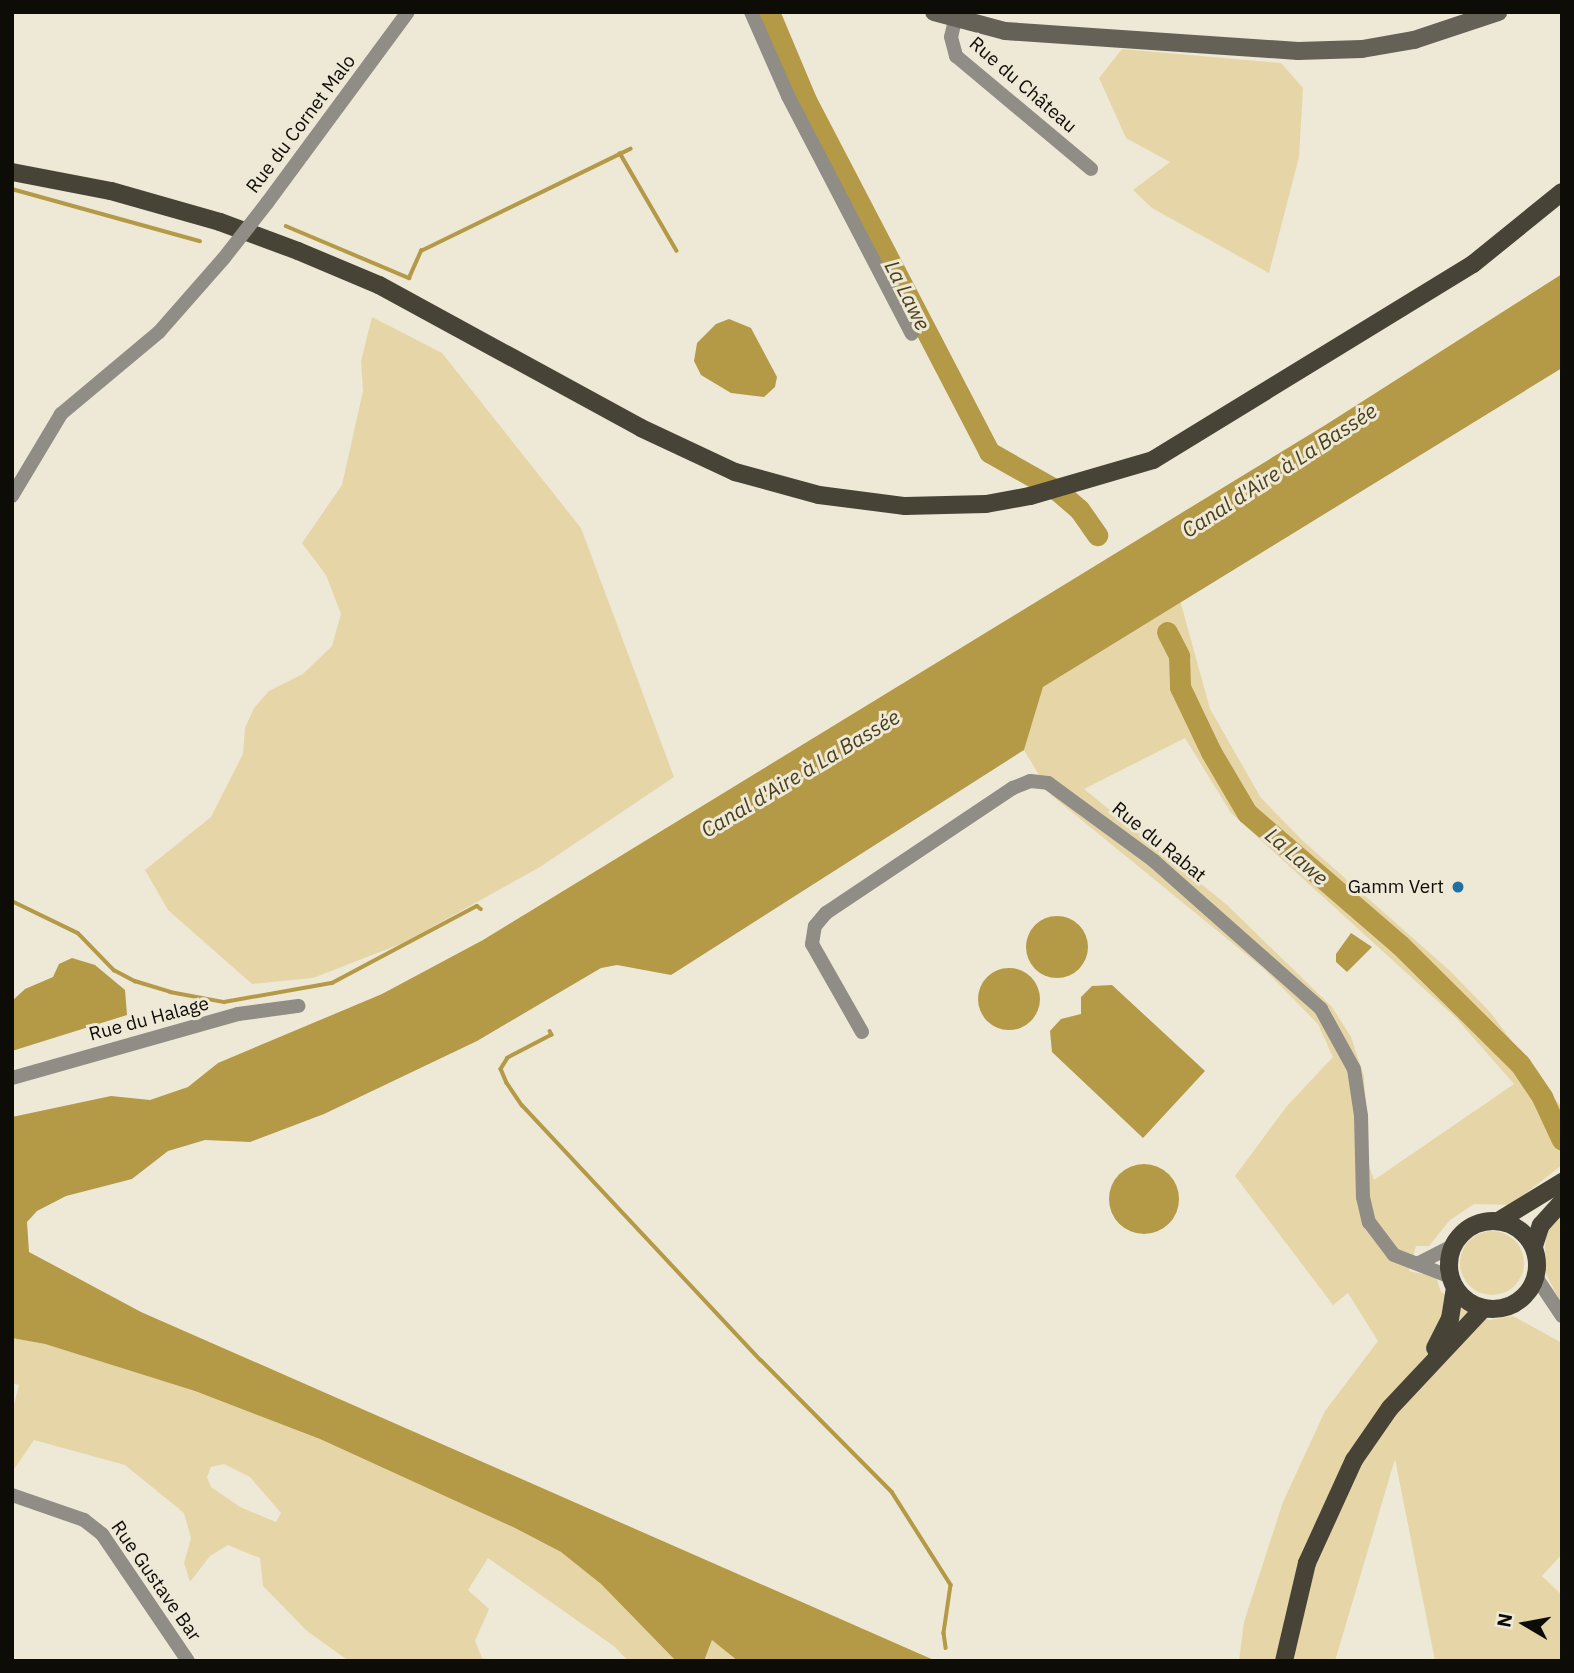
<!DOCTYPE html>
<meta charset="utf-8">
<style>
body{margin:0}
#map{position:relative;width:1574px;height:1673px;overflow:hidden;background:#eee8d6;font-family:"IBM Plex Sans",sans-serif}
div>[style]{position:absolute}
.green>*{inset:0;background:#e6d6a7}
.round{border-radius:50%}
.water>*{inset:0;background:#b49947}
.stream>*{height:3.5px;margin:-1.75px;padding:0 1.75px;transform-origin:1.75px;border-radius:1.75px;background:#b49947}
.river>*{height:21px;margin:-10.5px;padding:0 10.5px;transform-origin:10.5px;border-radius:10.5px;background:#b49947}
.street>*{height:14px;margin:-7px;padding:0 7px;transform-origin:7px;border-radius:7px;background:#8f8d85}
.secondary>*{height:18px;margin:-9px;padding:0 9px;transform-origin:9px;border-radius:9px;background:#656157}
.primary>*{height:18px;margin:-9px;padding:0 9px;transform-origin:9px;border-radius:9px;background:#484337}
.primary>.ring{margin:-9px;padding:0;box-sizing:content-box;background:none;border:18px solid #484337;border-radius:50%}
.street-bridge>*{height:14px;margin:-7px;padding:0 7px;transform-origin:7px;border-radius:7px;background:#8f8d85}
.dots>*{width:19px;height:19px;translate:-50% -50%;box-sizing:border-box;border:4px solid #eee8d6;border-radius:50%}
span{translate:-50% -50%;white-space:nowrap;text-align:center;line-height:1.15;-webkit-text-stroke:6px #eee8d6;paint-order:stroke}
.street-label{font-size:19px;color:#0e0c07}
.poi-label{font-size:19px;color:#0e0c07}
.right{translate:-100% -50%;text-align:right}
.water-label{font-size:21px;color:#483d19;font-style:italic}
.frame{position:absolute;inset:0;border:14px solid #0e0c07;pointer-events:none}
.north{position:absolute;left:1490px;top:1589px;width:70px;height:70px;-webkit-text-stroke:5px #eee8d6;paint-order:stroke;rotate:280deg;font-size:19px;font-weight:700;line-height:28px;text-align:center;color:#0e0c07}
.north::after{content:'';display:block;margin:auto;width:24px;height:32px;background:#0e0c07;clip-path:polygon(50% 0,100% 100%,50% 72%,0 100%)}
</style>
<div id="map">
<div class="green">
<i style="clip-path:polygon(1122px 49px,1281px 63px,1303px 88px,1299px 157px,1269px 273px,1152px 208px,1133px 190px,1170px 162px,1126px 138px,1099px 78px)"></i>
<i style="clip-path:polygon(372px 317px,442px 353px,581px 528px,674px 777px,540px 867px,403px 943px,313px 978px,252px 984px,168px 910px,145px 870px,211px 817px,243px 754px,245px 728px,254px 708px,269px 691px,303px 674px,332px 646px,341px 614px,326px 575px,302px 543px,342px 485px,363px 391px,361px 361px)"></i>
<i style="clip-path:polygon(evenodd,1180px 600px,1210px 709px,1261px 798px,1303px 841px,1449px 970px,1490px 1012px,1562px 1108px,1562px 1165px,1511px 1205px,1474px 1204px,1450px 1220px,1429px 1246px,1416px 1246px,1409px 1271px,1436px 1277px,1441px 1292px,1489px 1320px,1513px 1316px,1562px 1343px,1562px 1554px,1542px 1576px,1562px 1595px,1562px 1661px,1435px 1661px,1395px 1459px,1335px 1661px,1239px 1661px,1244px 1622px,1283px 1502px,1325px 1411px,1378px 1341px,1348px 1293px,1333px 1305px,1235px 1176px,1287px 1106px,1333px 1057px,1318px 1024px,1264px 969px,1051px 795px,1024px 750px,1043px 687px,1180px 600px,1185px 738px,1231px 813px,1456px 1018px,1514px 1084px,1374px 1180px,1368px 1163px,1364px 1076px,1351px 1037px,1332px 1007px,1227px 905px,1084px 789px,1185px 738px)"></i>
<i style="clip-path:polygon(1562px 1215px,1562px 1305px,1546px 1274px,1545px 1247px,1548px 1228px)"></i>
<i class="round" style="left:1460px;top:1231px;width:64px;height:64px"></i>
<i style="clip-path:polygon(evenodd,12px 1338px,45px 1344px,195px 1391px,320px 1439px,515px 1528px,561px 1552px,601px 1584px,676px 1661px,628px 1661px,615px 1647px,488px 1558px,468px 1590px,489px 1609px,475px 1641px,482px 1658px,492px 1661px,349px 1661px,307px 1631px,263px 1586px,260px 1558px,228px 1545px,210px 1556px,190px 1582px,184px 1563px,191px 1538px,184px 1513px,125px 1465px,34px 1440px,12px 1472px,12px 1413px,19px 1385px,12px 1383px,12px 1338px,224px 1464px,250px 1477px,281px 1513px,276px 1522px,240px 1507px,211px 1487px,207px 1477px,211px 1467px,224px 1464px)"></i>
<i style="clip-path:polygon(712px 1640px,722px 1644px,738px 1661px,704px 1661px)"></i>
</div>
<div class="water">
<i style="clip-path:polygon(1562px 274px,1562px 368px,1043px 687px,1024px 750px,671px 975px,617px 965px,601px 968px,477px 1041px,324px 1114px,250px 1142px,205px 1140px,168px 1151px,132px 1179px,66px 1196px,37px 1211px,27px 1222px,29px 1252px,141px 1312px,936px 1661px,738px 1661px,712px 1640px,704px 1661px,676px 1661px,601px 1584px,561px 1552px,515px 1528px,320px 1439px,195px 1391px,45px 1344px,12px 1338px,12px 1117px,111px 1096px,150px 1100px,188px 1087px,218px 1063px,382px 994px,483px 940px,1327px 424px)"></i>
<i style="clip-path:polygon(729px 319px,751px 328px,777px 377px,775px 387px,764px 397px,731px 393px,701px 375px,694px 361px,697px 343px,716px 324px)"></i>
<i class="round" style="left:1026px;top:916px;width:62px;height:62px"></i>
<i style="clip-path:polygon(1351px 933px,1372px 947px,1347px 972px,1336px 962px,1336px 954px)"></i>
<i style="clip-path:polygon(72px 958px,95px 965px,125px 990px,127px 1015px,12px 1051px,12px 1001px,25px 989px,53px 977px,59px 964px)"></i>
<i class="round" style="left:978px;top:968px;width:62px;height:62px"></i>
<i style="clip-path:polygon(1112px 985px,1205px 1071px,1143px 1138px,1052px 1052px,1050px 1031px,1061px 1019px,1081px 1014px,1081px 997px,1092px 986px)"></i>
<i class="round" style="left:1109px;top:1164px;width:70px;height:70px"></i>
</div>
<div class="stream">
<i style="left:620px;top:153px;width:113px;rotate:59.8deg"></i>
<i style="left:12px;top:189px;width:195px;rotate:15.5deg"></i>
<i style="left:286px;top:226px;width:134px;rotate:22.9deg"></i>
<i style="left:409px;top:278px;width:30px;rotate:-66deg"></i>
<i style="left:421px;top:251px;width:233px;rotate:-26deg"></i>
<i style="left:12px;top:901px;width:73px;rotate:25.9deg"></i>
<i style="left:78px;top:933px;width:52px;rotate:45.8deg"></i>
<i style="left:114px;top:970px;width:24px;rotate:28deg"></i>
<i style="left:135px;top:981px;width:37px;rotate:17deg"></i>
<i style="left:170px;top:992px;width:55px;rotate:10.5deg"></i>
<i style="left:224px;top:1002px;width:110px;rotate:-10deg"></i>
<i style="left:332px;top:983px;width:164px;rotate:-28deg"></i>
<i style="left:477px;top:906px;width:5px;rotate:37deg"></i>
<i style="left:550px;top:1031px;width:4px;rotate:63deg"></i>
<i style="left:552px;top:1035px;width:50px;rotate:152.4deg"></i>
<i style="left:508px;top:1058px;width:13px;rotate:122deg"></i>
<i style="left:501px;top:1069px;width:15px;rotate:67deg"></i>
<i style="left:507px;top:1083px;width:27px;rotate:56deg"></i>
<i style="left:522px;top:1105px;width:349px;rotate:46.9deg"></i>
<i style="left:761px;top:1360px;width:186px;rotate:45.2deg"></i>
<i style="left:892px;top:1492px;width:110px;rotate:57.6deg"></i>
<i style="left:951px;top:1585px;width:49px;rotate:98.3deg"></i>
<i style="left:944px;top:1633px;width:15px;rotate:82deg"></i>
</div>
<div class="river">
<i style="left:769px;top:12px;width:95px;rotate:67.2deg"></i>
<i style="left:806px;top:100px;width:397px;rotate:62.5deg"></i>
<i style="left:989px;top:452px;width:79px;rotate:29.5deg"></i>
<i style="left:1058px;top:491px;width:28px;rotate:41deg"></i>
<i style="left:1079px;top:509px;width:32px;rotate:55deg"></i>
<i style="left:1167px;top:632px;width:27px;rotate:63deg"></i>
<i style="left:1179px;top:656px;width:31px;rotate:88deg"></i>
<i style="left:1180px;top:687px;width:72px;rotate:64.5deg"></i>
<i style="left:1211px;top:752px;width:71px;rotate:59.5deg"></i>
<i style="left:1247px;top:813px;width:202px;rotate:40.8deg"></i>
<i style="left:1400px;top:945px;width:169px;rotate:44.8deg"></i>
<i style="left:1520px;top:1064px;width:40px;rotate:56deg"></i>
<i style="left:1542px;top:1097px;width:47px;rotate:65.1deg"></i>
</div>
<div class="street">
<i style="left:751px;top:12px;width:92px;rotate:66.2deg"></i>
<i style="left:788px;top:96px;width:268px;rotate:62.5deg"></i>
<i style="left:955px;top:20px;width:17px;rotate:103deg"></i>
<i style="left:951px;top:37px;width:20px;rotate:75deg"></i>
<i style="left:956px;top:56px;width:176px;rotate:39.9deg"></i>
<i style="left:267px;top:203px;width:237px;rotate:-53.6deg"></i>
<i style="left:12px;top:496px;width:96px;rotate:-59.1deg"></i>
<i style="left:61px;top:414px;width:128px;rotate:-39.9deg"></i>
<i style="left:159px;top:332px;width:98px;rotate:-48.7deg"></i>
<i style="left:862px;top:1032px;width:101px;rotate:-119.6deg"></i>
<i style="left:812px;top:944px;width:18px;rotate:-81deg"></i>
<i style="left:815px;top:926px;width:17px;rotate:-50deg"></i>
<i style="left:826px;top:913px;width:225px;rotate:-33.8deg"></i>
<i style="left:1013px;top:788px;width:18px;rotate:-22deg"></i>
<i style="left:1030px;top:781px;width:18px;rotate:6deg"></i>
<i style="left:1048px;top:783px;width:132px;rotate:36.3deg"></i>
<i style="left:1154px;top:861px;width:223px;rotate:41.5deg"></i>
<i style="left:1321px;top:1009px;width:68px;rotate:61.2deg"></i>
<i style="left:1354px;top:1069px;width:48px;rotate:81.5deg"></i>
<i style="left:1361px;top:1116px;width:81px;rotate:88.6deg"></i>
<i style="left:1363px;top:1197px;width:26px;rotate:77deg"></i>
<i style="left:1369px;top:1222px;width:41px;rotate:52.9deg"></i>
<i style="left:1394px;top:1255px;width:61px;rotate:21.1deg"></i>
<i style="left:12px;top:1078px;width:235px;rotate:-15.8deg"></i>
<i style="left:238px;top:1014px;width:61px;rotate:-7.6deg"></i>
<i style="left:1419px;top:1263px;width:38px;rotate:-27deg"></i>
<i style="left:1536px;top:1277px;width:47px;rotate:56.3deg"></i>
<i style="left:12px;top:1495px;width:76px;rotate:19.1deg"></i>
<i style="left:84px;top:1520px;width:23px;rotate:38deg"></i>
<i style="left:102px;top:1534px;width:153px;rotate:55.9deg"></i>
</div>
<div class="secondary">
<i style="left:934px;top:12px;width:73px;rotate:15deg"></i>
<i style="left:1005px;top:31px;width:294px;rotate:3.9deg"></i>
<i style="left:1298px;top:51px;width:64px;rotate:-1.8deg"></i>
<i style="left:1362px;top:49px;width:53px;rotate:-9.8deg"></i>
<i style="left:1414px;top:40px;width:89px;rotate:-18.4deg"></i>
</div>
<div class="primary">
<i style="left:12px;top:172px;width:101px;rotate:10.9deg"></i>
<i style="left:111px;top:191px;width:113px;rotate:15.9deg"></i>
<i style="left:220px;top:222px;width:83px;rotate:20.4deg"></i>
<i style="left:298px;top:251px;width:88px;rotate:22.8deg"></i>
<i style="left:379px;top:285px;width:298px;rotate:28.6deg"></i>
<i style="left:641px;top:428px;width:104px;rotate:25.1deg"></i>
<i style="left:735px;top:472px;width:87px;rotate:15.3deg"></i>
<i style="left:819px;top:495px;width:87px;rotate:7.3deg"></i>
<i style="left:905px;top:506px;width:81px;rotate:-1.4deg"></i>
<i style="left:986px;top:504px;width:45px;rotate:-10.3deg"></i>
<i style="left:1030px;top:496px;width:128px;rotate:-16.3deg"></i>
<i style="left:1153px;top:460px;width:375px;rotate:-31.5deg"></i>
<i style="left:1473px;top:264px;width:114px;rotate:-39deg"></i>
<i style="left:1500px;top:1220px;width:73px;rotate:-31.5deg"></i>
<i class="ring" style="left:1449px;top:1221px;width:70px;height:70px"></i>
<i style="left:1534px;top:1246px;width:22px;rotate:-72deg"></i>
<i style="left:1541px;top:1225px;width:31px;rotate:-48deg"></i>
<i style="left:1435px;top:1348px;width:33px;rotate:-63deg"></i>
<i style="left:1450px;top:1319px;width:32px;rotate:-81deg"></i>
<i style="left:1284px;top:1661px;width:101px;rotate:-76.8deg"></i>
<i style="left:1307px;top:1563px;width:113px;rotate:-65.5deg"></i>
<i style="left:1354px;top:1460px;width:63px;rotate:-55.3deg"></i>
<i style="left:1390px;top:1408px;width:137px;rotate:-46.8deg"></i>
</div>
<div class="street-bridge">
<i style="left:224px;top:258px;width:70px;rotate:-52deg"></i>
</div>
<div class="dots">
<i style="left:1458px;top:887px;background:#2071a2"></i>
</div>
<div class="street-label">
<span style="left:1023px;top:85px;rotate:41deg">Rue du Château</span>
<span style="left:301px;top:124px;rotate:-53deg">Rue du Cornet Malo</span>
<span style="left:1159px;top:842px;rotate:39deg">Rue du Rabat</span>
<span style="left:149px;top:1019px;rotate:-15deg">Rue du Halage</span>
<span style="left:156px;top:1581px;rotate:55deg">Rue Gustave Bar</span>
</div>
<div class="poi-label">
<span class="right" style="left:1444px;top:887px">Gamm Vert</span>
</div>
<div class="water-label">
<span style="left:908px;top:295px;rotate:63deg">La Lawe</span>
<span style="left:1279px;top:470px;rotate:-33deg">Canal d'Aire à La Bassée</span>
<span style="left:800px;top:773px;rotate:-31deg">Canal d'Aire à La Bassée</span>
<span style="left:1297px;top:856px;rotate:41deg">La Lawe</span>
</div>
<div class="frame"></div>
<div class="north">N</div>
</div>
